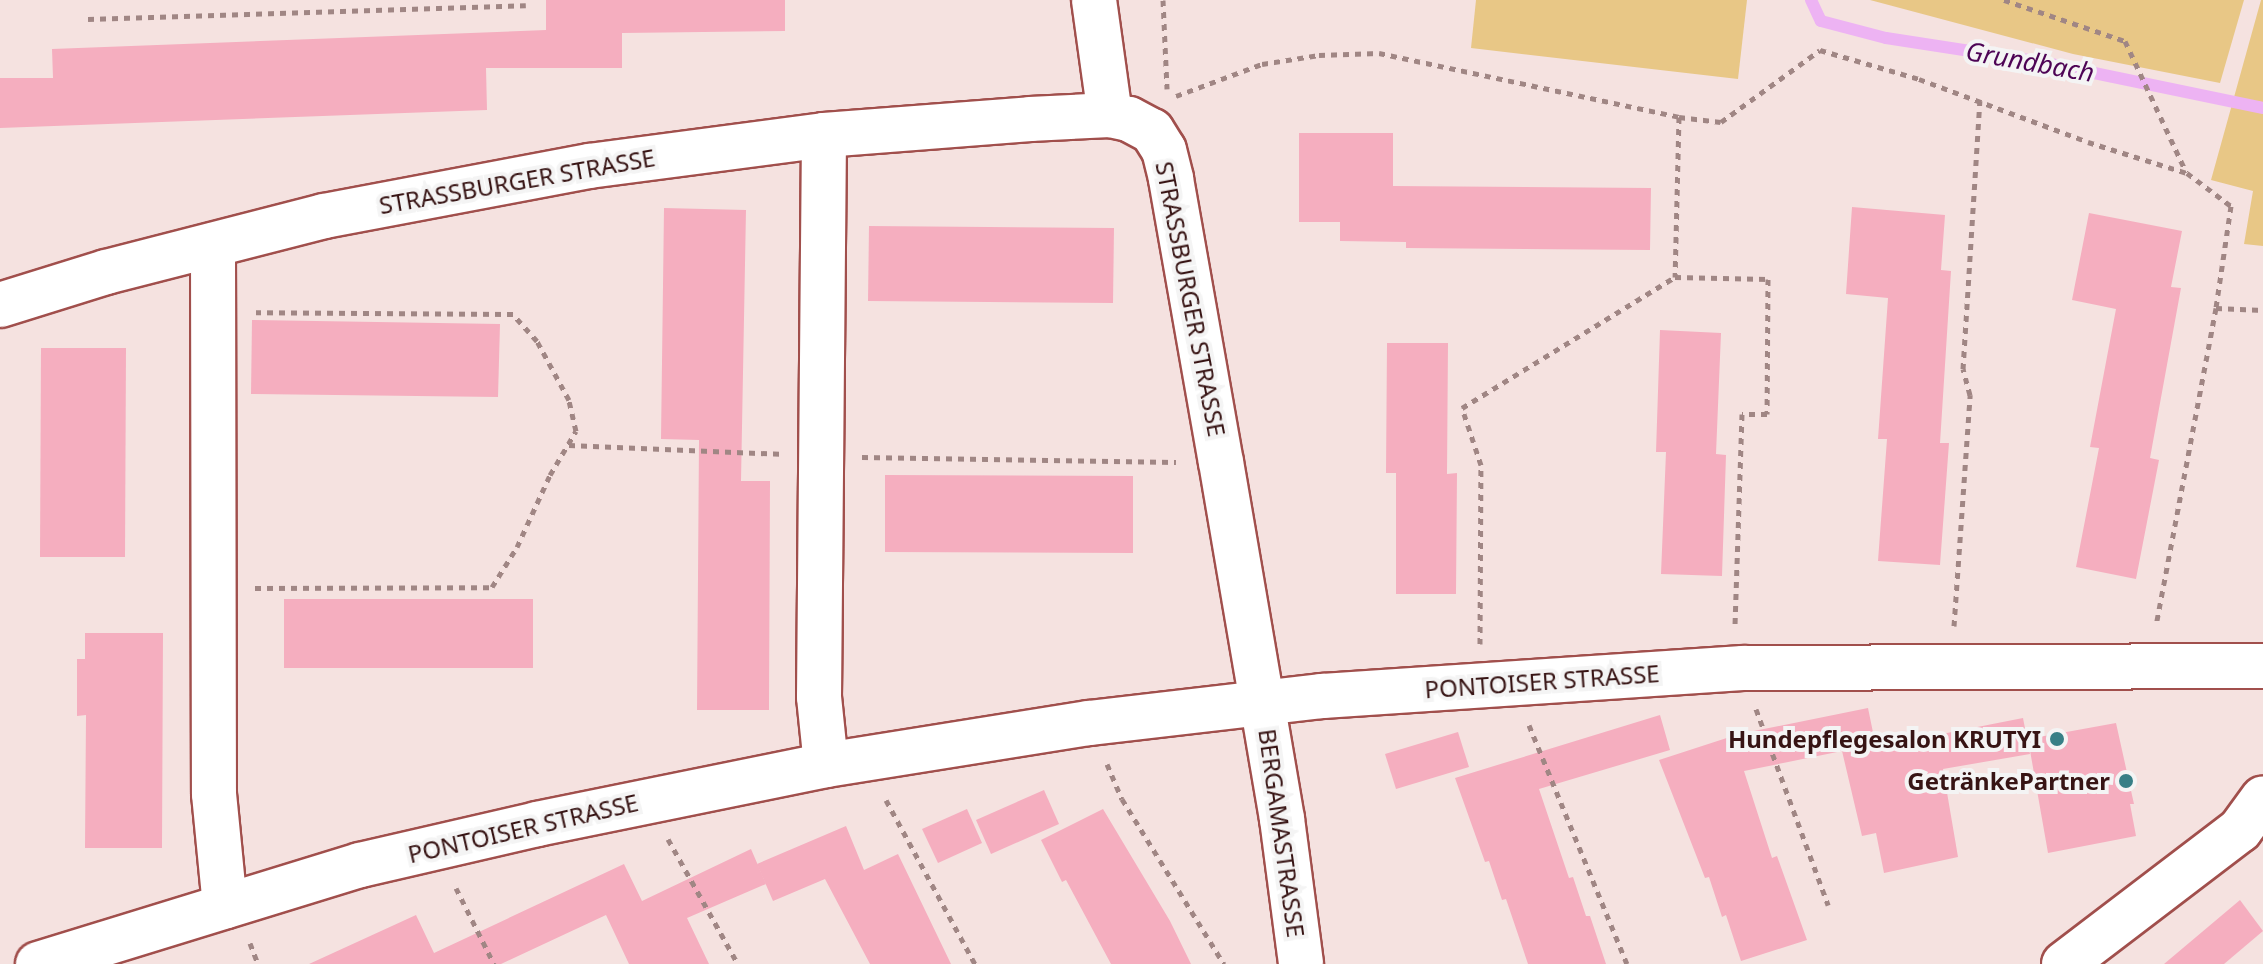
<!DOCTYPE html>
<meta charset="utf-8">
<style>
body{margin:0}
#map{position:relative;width:2263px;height:964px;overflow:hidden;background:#f5e2e0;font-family:"Noto Sans",sans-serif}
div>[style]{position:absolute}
.green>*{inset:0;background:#e8c786}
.stream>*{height:12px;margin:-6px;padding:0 6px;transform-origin:6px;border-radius:6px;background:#edb3f3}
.building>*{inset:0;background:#f5aebf}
.path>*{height:5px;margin-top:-2.5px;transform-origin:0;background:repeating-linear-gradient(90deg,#a08684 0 6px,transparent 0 12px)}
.roads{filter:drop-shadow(2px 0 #a14f4c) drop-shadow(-2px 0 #a14f4c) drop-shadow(0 2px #a14f4c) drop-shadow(0 -2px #a14f4c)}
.minor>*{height:44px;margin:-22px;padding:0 22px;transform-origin:22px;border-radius:22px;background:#fff}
.dots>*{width:22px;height:22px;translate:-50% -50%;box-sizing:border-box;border:4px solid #f4f4f4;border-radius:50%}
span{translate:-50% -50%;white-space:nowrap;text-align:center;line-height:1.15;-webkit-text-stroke:8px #f4f4f4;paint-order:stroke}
.street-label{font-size:24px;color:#371414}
.poi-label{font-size:24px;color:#371414;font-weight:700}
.right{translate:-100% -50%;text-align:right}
.water-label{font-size:26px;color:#4d0455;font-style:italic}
</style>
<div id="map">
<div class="green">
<i style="clip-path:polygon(1476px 0,1747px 0,1738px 79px,1471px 48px)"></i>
<i style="clip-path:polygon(1870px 0,2244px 0,2220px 83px,2073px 54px)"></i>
<i style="clip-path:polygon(2261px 0,2263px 0,2263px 246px,2244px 244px,2253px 191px,2211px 180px)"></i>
</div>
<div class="stream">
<i style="left:1811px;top:0;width:23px;rotate:65deg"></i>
<i style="left:1821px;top:21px;width:67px;rotate:14.7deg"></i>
<i style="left:1886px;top:38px;width:157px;rotate:8.8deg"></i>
<i style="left:2041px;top:62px;width:227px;rotate:11.7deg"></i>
</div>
<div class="building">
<i style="clip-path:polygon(546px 0,785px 0,785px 31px,622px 33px,622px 68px,486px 68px,487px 110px,0 128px,0 78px,53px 78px,52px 49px,546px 30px)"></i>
<i style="clip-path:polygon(1299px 133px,1393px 133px,1393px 186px,1651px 188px,1650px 250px,1406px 248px,1406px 242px,1340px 241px,1340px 222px,1299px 222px)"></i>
<i style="clip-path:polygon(1852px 207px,1945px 215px,1941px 270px,1951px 271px,1940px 443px,1949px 443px,1940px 565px,1878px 561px,1887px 439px,1878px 439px,1888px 298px,1846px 294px)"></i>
<i style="clip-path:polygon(664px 208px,746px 210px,741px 481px,770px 481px,769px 710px,697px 710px,699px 440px,661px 439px)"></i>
<i style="clip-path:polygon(2089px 213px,2182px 231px,2171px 287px,2181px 288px,2150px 458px,2159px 460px,2136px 579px,2076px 567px,2099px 448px,2090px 447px,2116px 309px,2072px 300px)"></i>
<i style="clip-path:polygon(869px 226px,1114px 228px,1113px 303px,868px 301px)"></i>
<i style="clip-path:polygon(252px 320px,500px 324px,498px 397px,251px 394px)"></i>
<i style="clip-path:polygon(1660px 330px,1721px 333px,1716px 454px,1726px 455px,1722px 576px,1661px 574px,1666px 452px,1656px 452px)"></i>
<i style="clip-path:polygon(1387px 343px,1448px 343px,1447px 474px,1457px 473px,1456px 594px,1396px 594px,1396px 473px,1386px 473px)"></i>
<i style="clip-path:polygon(41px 348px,126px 348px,125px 557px,40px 557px)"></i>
<i style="clip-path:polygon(885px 475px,1133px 476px,1133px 553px,885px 552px)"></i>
<i style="clip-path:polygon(284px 599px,533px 599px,533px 668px,284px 668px)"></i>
<i style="clip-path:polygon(85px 633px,163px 633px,162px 848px,85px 848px,86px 715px,77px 716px,77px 659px,85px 659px)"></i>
<i style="clip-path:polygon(1868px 708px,1876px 747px,2023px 718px,2030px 754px,1943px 769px,1958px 857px,1884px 873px,1876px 833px,1862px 836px,1842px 751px,1744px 771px,1772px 858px,1777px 856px,1807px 940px,1741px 961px,1726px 915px,1722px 917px,1709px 877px,1705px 878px,1659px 760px,1739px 734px)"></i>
<i style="clip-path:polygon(1660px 715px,1670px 750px,1539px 789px,1569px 878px,1573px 877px,1586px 916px,1590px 916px,1606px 964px,1528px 964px,1506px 899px,1502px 900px,1489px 861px,1485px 862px,1455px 778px)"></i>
<i style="clip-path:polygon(2116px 723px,2134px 804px,2130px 804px,2136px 836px,2048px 853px,2028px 739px)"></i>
<i style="clip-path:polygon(1458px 732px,1469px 767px,1396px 789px,1385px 754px)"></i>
<i style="clip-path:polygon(1044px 790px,1059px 824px,991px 854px,976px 820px)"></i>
<i style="clip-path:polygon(967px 809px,982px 843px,938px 863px,922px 829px)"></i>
<i style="clip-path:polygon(1103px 809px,1170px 921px,1191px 964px,1111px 964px,1066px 880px,1062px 882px,1041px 840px)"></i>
<i style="clip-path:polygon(846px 826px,864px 870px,898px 854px,951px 964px,870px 964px,825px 879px,773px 901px,757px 864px)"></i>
<i style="clip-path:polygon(751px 849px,766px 884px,687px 918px,709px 964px,629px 964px,606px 915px,501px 964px,309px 964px,416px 915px,434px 953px,624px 864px,642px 901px)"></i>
<i style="clip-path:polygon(2240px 900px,2263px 931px,2224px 964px,2164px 964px)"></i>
</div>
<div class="path">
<i style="left:1163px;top:0;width:89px;rotate:87.4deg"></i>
<i style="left:2004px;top:0;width:128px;rotate:18.7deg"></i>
<i style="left:2125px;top:41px;width:145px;rotate:65deg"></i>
<i style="left:88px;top:19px;width:438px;rotate:-1.8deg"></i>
<i style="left:1176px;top:96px;width:92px;rotate:-20.4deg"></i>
<i style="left:1262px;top:64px;width:58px;rotate:-9deg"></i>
<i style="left:1319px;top:55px;width:60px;rotate:-1.9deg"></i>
<i style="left:1379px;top:53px;width:307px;rotate:12deg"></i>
<i style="left:1679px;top:117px;width:42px;rotate:6.8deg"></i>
<i style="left:1721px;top:122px;width:122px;rotate:-36deg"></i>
<i style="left:1820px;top:50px;width:103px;rotate:16.3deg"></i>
<i style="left:1919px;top:79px;width:180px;rotate:20.4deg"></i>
<i style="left:2088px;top:142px;width:104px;rotate:17.4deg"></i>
<i style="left:2187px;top:173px;width:55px;rotate:36.9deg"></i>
<i style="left:2231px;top:206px;width:103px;rotate:98.4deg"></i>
<i style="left:2216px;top:308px;width:323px;rotate:100.7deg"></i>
<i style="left:1679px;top:117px;width:160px;rotate:91.4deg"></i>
<i style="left:1675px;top:277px;width:93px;rotate:1.2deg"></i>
<i style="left:1768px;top:279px;width:135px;rotate:90.4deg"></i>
<i style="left:1767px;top:414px;width:25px;rotate:180deg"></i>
<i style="left:1742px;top:414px;width:212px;rotate:91.9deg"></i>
<i style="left:2216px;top:308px;width:47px;rotate:2.4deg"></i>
<i style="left:569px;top:445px;width:211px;rotate:2.4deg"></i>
<i style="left:862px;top:457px;width:314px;rotate:0.9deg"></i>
<i style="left:255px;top:588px;width:237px;rotate:-0.2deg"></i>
<i style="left:492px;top:587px;width:47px;rotate:-58deg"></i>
<i style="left:517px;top:547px;width:79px;rotate:-65.4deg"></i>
<i style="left:550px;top:475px;width:51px;rotate:-59.4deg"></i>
<i style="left:576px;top:431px;width:32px;rotate:-103deg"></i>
<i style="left:569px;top:400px;width:67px;rotate:-118.5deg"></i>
<i style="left:537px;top:341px;width:36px;rotate:-132deg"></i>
<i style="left:513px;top:314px;width:257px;rotate:-179.6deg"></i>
<i style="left:1954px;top:626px;width:232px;rotate:-86deg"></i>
<i style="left:1970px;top:395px;width:27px;rotate:-105deg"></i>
<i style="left:1963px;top:369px;width:269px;rotate:-86.4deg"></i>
<i style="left:1480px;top:644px;width:179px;rotate:-89.7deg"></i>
<i style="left:1481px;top:465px;width:60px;rotate:-108.4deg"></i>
<i style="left:1462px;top:408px;width:250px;rotate:-31.6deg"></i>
<i style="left:1756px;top:709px;width:209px;rotate:69.8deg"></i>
<i style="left:1529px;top:725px;width:258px;rotate:67.7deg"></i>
<i style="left:1107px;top:764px;width:38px;rotate:67deg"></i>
<i style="left:1122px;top:799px;width:194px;rotate:58.3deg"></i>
<i style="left:886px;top:800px;width:187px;rotate:61.5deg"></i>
<i style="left:668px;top:839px;width:143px;rotate:60.8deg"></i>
<i style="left:456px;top:888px;width:85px;rotate:63.4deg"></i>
<i style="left:250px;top:943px;width:22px;rotate:69deg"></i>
</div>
<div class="roads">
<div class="minor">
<i style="left:1094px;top:0;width:116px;rotate:82.1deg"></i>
<i style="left:824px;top:135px;width:562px;rotate:90.51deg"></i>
<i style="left:819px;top:697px;width:68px;rotate:84.1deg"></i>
<i style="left:213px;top:245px;width:549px;rotate:89.9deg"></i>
<i style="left:214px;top:794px;width:113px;rotate:84.4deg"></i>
<i style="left:0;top:305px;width:111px;rotate:-17.3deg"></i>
<i style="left:106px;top:272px;width:225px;rotate:-14.4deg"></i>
<i style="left:324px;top:216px;width:270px;rotate:-10.7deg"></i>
<i style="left:589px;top:166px;width:237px;rotate:-7.5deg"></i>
<i style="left:824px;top:135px;width:207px;rotate:-4.4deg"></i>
<i style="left:1030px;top:119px;width:80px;rotate:-2.9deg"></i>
<i style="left:1110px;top:115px;width:19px;rotate:12deg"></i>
<i style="left:1129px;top:119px;width:26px;rotate:28deg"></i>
<i style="left:1152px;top:131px;width:22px;rotate:58deg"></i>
<i style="left:1164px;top:150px;width:30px;rotate:76deg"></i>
<i style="left:1171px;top:179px;width:287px;rotate:80deg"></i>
<i style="left:1221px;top:462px;width:362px;rotate:80.3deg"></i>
<i style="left:1282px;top:819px;width:146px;rotate:82.5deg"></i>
<i style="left:38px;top:964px;width:337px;rotate:-17.1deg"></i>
<i style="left:360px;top:865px;width:182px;rotate:-13deg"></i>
<i style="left:537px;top:824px;width:295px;rotate:-11.5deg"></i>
<i style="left:826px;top:765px;width:266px;rotate:-9.1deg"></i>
<i style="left:1089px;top:723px;width:235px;rotate:-6.6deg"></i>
<i style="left:1322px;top:696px;width:422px;rotate:-3.8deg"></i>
<i style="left:1743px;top:668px;width:520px;rotate:-0.22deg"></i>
<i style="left:2064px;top:964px;width:221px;rotate:-37.3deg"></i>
<i style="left:2240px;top:830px;width:39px;rotate:-54deg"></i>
</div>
</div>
<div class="dots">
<i style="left:2057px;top:739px;background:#377f86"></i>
<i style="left:2126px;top:781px;background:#377f86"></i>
</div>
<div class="street-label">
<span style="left:517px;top:181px;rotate:-10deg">STRASSBURGER STRASSE</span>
<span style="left:1191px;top:299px;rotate:79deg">STRASSBURGER STRASSE</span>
<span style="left:1542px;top:681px;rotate:-4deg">PONTOISER STRASSE</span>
<span style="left:523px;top:828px;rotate:-13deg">PONTOISER STRASSE</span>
<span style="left:1282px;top:833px;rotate:82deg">BERGAMASTRASSE</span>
</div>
<div class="poi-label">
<span class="right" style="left:2041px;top:739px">Hundepflegesalon KRUTYI</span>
<span class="right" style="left:2110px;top:781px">GetränkePartner</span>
</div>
<div class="water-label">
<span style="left:2030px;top:62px;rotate:10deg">Grundbach</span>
</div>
</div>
